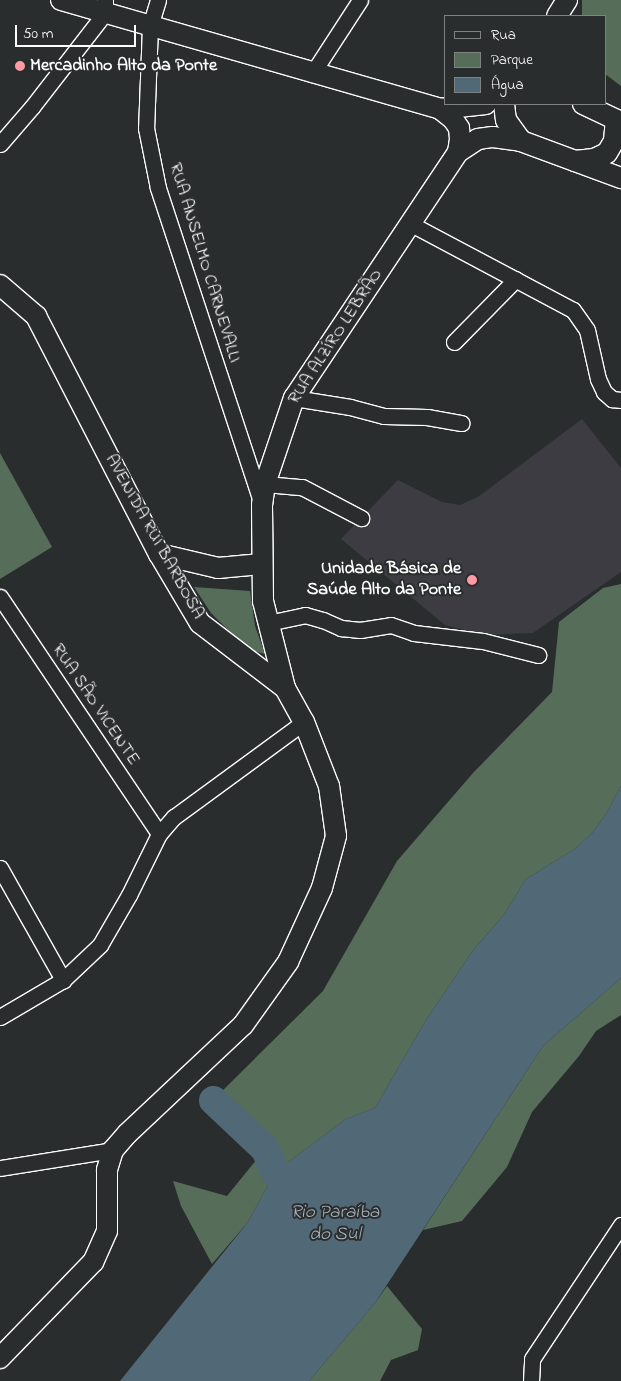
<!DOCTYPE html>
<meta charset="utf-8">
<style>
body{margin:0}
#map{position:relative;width:621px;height:1381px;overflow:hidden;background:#2a2d2e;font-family:"Indie Flower",sans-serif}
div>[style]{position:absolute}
.built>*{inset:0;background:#3d3c42}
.green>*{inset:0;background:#566d59}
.water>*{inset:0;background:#516976}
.river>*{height:29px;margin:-14.5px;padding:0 14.5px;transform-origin:14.5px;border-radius:14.5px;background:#516976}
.roads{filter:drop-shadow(1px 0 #fff) drop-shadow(-1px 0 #fff) drop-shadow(0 1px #fff) drop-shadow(0 -1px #fff)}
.street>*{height:15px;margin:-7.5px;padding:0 7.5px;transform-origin:7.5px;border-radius:7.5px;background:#2a2d2e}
.secondary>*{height:20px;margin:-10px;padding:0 10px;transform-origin:10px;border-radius:10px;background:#2a2d2e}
.dots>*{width:14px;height:14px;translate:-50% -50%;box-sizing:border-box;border:2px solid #2a2d2e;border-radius:50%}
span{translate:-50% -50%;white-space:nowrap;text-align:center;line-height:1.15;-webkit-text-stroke:4px #2a2d2e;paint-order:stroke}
.poi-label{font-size:18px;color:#fff;font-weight:700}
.left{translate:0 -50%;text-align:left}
.right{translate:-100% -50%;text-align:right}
.street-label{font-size:18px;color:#fff}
.water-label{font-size:19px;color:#a8b4ba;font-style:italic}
.legend{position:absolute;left:444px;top:15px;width:162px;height:90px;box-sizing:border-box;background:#2a2d2e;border:1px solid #7f8182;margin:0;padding:6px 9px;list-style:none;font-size:15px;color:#fff}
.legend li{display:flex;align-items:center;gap:10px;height:25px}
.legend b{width:25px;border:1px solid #7f8182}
.scale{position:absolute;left:15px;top:25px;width:121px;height:22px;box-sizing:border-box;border:2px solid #fff;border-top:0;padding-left:6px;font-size:15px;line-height:18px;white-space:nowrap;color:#fff;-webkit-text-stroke:4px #2a2d2e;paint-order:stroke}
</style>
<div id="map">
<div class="built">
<i style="clip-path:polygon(582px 419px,621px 468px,621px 572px,533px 633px,484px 635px,445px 625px,341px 539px,398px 480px,442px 502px,460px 505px,478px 497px)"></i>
</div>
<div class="green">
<i style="clip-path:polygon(582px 0,621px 0,621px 86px,605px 74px,605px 16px,582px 16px)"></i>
<i style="clip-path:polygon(0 453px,52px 547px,0 579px)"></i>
<i style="clip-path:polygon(621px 584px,621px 786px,606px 814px,592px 833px,575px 849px,526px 879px,503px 916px,474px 949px,426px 1020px,375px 1108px,346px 1119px,275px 1172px,248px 1222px,212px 1264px,181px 1206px,173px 1181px,227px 1196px,265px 1149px,213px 1100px,323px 991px,397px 861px,473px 773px,552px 692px,559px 622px,603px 588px)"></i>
<i style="clip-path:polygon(194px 587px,250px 591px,255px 626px,265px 654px,253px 651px,234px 636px,211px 613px)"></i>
<i style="clip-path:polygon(621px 978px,621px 1015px,596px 1031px,579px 1056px,532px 1112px,507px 1167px,462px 1221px,423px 1230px,543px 1046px)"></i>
<i style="clip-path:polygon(387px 1286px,422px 1329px,418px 1350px,391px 1360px,380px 1381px,309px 1381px,375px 1303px)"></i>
</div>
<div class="water">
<i style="clip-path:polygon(621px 786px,621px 978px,543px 1046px,375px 1303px,309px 1381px,120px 1381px,248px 1222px,275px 1172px,346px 1119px,375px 1108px,426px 1020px,474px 949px,503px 916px,526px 879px,575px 849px,592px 833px,606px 814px)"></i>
</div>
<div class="river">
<i style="left:213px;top:1100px;width:71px;rotate:43.3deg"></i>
<i style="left:265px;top:1149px;width:25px;rotate:67deg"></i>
<i style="left:275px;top:1172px;width:39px;rotate:19deg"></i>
</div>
<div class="roads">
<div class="street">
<i style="left:158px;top:0;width:27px;rotate:107deg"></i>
<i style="left:150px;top:26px;width:102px;rotate:92.2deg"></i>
<i style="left:146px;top:128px;width:61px;rotate:78.7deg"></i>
<i style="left:158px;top:188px;width:330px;rotate:71.8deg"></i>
<i style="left:312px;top:74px;width:88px;rotate:-57deg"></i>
<i style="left:0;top:144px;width:49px;rotate:-49.1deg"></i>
<i style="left:32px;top:107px;width:119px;rotate:-52.2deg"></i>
<i style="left:105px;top:13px;width:13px;rotate:-90deg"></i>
<i style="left:411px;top:224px;width:183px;rotate:28deg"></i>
<i style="left:573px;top:310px;width:24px;rotate:55deg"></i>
<i style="left:587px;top:330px;width:50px;rotate:77.3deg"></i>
<i style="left:598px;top:379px;width:14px;rotate:65deg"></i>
<i style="left:604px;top:392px;width:11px;rotate:41deg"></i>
<i style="left:612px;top:399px;width:9px;rotate:6deg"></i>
<i style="left:454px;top:342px;width:88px;rotate:-45.5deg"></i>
<i style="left:294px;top:398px;width:57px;rotate:9.1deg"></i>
<i style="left:350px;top:407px;width:35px;rotate:15deg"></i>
<i style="left:384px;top:416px;width:43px;rotate:1.3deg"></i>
<i style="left:427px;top:417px;width:35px;rotate:10deg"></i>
<i style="left:265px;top:484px;width:37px;rotate:5deg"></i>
<i style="left:302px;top:487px;width:67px;rotate:27.7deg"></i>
<i style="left:0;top:597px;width:285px;rotate:56.1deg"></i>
<i style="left:268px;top:623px;width:38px;rotate:-12deg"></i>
<i style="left:305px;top:615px;width:19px;rotate:16deg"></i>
<i style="left:323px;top:620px;width:20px;rotate:24deg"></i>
<i style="left:341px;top:628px;width:19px;rotate:6deg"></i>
<i style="left:360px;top:630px;width:31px;rotate:-9deg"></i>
<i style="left:391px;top:625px;width:24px;rotate:19deg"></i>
<i style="left:414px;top:633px;width:69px;rotate:6.6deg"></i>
<i style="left:483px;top:641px;width:57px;rotate:14.3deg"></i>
<i style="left:0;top:868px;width:129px;rotate:60.6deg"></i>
<i style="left:0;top:1017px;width:73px;rotate:-30.4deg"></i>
<i style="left:63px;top:980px;width:51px;rotate:-43.4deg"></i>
<i style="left:100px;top:945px;width:58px;rotate:-59.9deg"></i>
<i style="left:129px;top:895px;width:68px;rotate:-63.8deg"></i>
<i style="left:159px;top:834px;width:23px;rotate:-49deg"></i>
<i style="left:174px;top:817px;width:161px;rotate:-36.2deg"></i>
<i style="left:0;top:1168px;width:114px;rotate:-9.1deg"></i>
<i style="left:531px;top:1381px;width:22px;rotate:-87deg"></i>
<i style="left:532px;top:1359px;width:161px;rotate:-56.4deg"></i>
</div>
<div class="secondary">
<i style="left:61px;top:0;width:394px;rotate:16deg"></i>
<i style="left:440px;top:109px;width:46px;rotate:-6.2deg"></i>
<i style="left:557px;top:16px;width:19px;rotate:-58deg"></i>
<i style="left:504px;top:104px;width:16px;rotate:83deg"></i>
<i style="left:506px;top:120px;width:26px;rotate:54deg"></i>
<i style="left:583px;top:104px;width:42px;rotate:25.3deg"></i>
<i style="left:458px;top:152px;width:24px;rotate:-33deg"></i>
<i style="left:478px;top:139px;width:15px;rotate:-8deg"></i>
<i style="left:493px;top:137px;width:28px;rotate:8deg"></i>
<i style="left:521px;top:141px;width:107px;rotate:20.3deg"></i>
<i style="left:575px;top:161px;width:19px;rotate:-6deg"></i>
<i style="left:594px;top:159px;width:14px;rotate:-25deg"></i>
<i style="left:607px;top:153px;width:14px;rotate:-60deg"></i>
<i style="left:614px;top:141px;width:21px;rotate:-85deg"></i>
<i style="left:0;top:285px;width:48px;rotate:40.7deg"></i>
<i style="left:36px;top:316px;width:268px;rotate:62.7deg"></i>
<i style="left:159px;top:554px;width:80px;rotate:59.3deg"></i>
<i style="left:200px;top:623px;width:107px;rotate:37.4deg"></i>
<i style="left:285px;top:688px;width:39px;rotate:61deg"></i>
<i style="left:304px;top:722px;width:69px;rotate:68.7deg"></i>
<i style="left:329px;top:786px;width:50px;rotate:82deg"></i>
<i style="left:336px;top:836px;width:54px;rotate:105.1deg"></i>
<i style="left:322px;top:888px;width:81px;rotate:114.7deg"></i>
<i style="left:288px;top:962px;width:77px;rotate:125.5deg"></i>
<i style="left:243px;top:1025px;width:159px;rotate:136.8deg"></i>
<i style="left:127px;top:1134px;width:21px;rotate:131deg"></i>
<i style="left:113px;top:1150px;width:21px;rotate:107deg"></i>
<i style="left:107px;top:1170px;width:61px;rotate:90deg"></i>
<i style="left:107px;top:1231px;width:34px;rotate:114deg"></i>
<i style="left:93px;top:1262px;width:134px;rotate:134.1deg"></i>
<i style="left:159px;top:554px;width:61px;rotate:13.3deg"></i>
<i style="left:218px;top:568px;width:43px;rotate:-5.3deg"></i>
<i style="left:285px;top:688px;width:90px;rotate:-104.2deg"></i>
<i style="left:263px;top:601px;width:96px;rotate:-90.6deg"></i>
<i style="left:262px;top:505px;width:21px;rotate:-82deg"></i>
<i style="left:265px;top:484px;width:91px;rotate:-71.4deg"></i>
<i style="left:294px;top:398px;width:296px;rotate:-56.3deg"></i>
<i style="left:458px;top:152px;width:13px;rotate:-81deg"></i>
<i style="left:460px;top:139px;width:11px;rotate:-95deg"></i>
<i style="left:459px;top:128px;width:11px;rotate:-124deg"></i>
<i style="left:453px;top:119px;width:16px;rotate:-142deg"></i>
</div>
</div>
<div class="dots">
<i style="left:20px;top:66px;background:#ff9aa2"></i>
<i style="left:472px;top:580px;background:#ff9aa2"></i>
</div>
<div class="poi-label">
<span class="left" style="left:30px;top:66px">Mercadinho Alto da Ponte</span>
<span class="right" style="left:461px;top:580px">Unidade Básica de<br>Saúde Alto da Ponte</span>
</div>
<div class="street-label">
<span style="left:204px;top:263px;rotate:73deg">RUA ANSELMO CARNEVALLI</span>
<span style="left:336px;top:337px;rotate:-57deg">RUA ALZÍRO LEBRÃO</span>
<span style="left:154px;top:537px;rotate:61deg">AVENIDA RUI BARBOSA</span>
<span style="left:95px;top:705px;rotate:56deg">RUA SÃO VICENTE</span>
</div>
<div class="water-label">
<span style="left:335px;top:1224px">Rio Paraíba<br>do Sul</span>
</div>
<ul class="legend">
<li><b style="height:6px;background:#2a2d2e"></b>Rua</li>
<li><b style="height:14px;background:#566d59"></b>Parque</li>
<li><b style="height:14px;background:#516976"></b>Água</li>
</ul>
<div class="scale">50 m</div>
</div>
